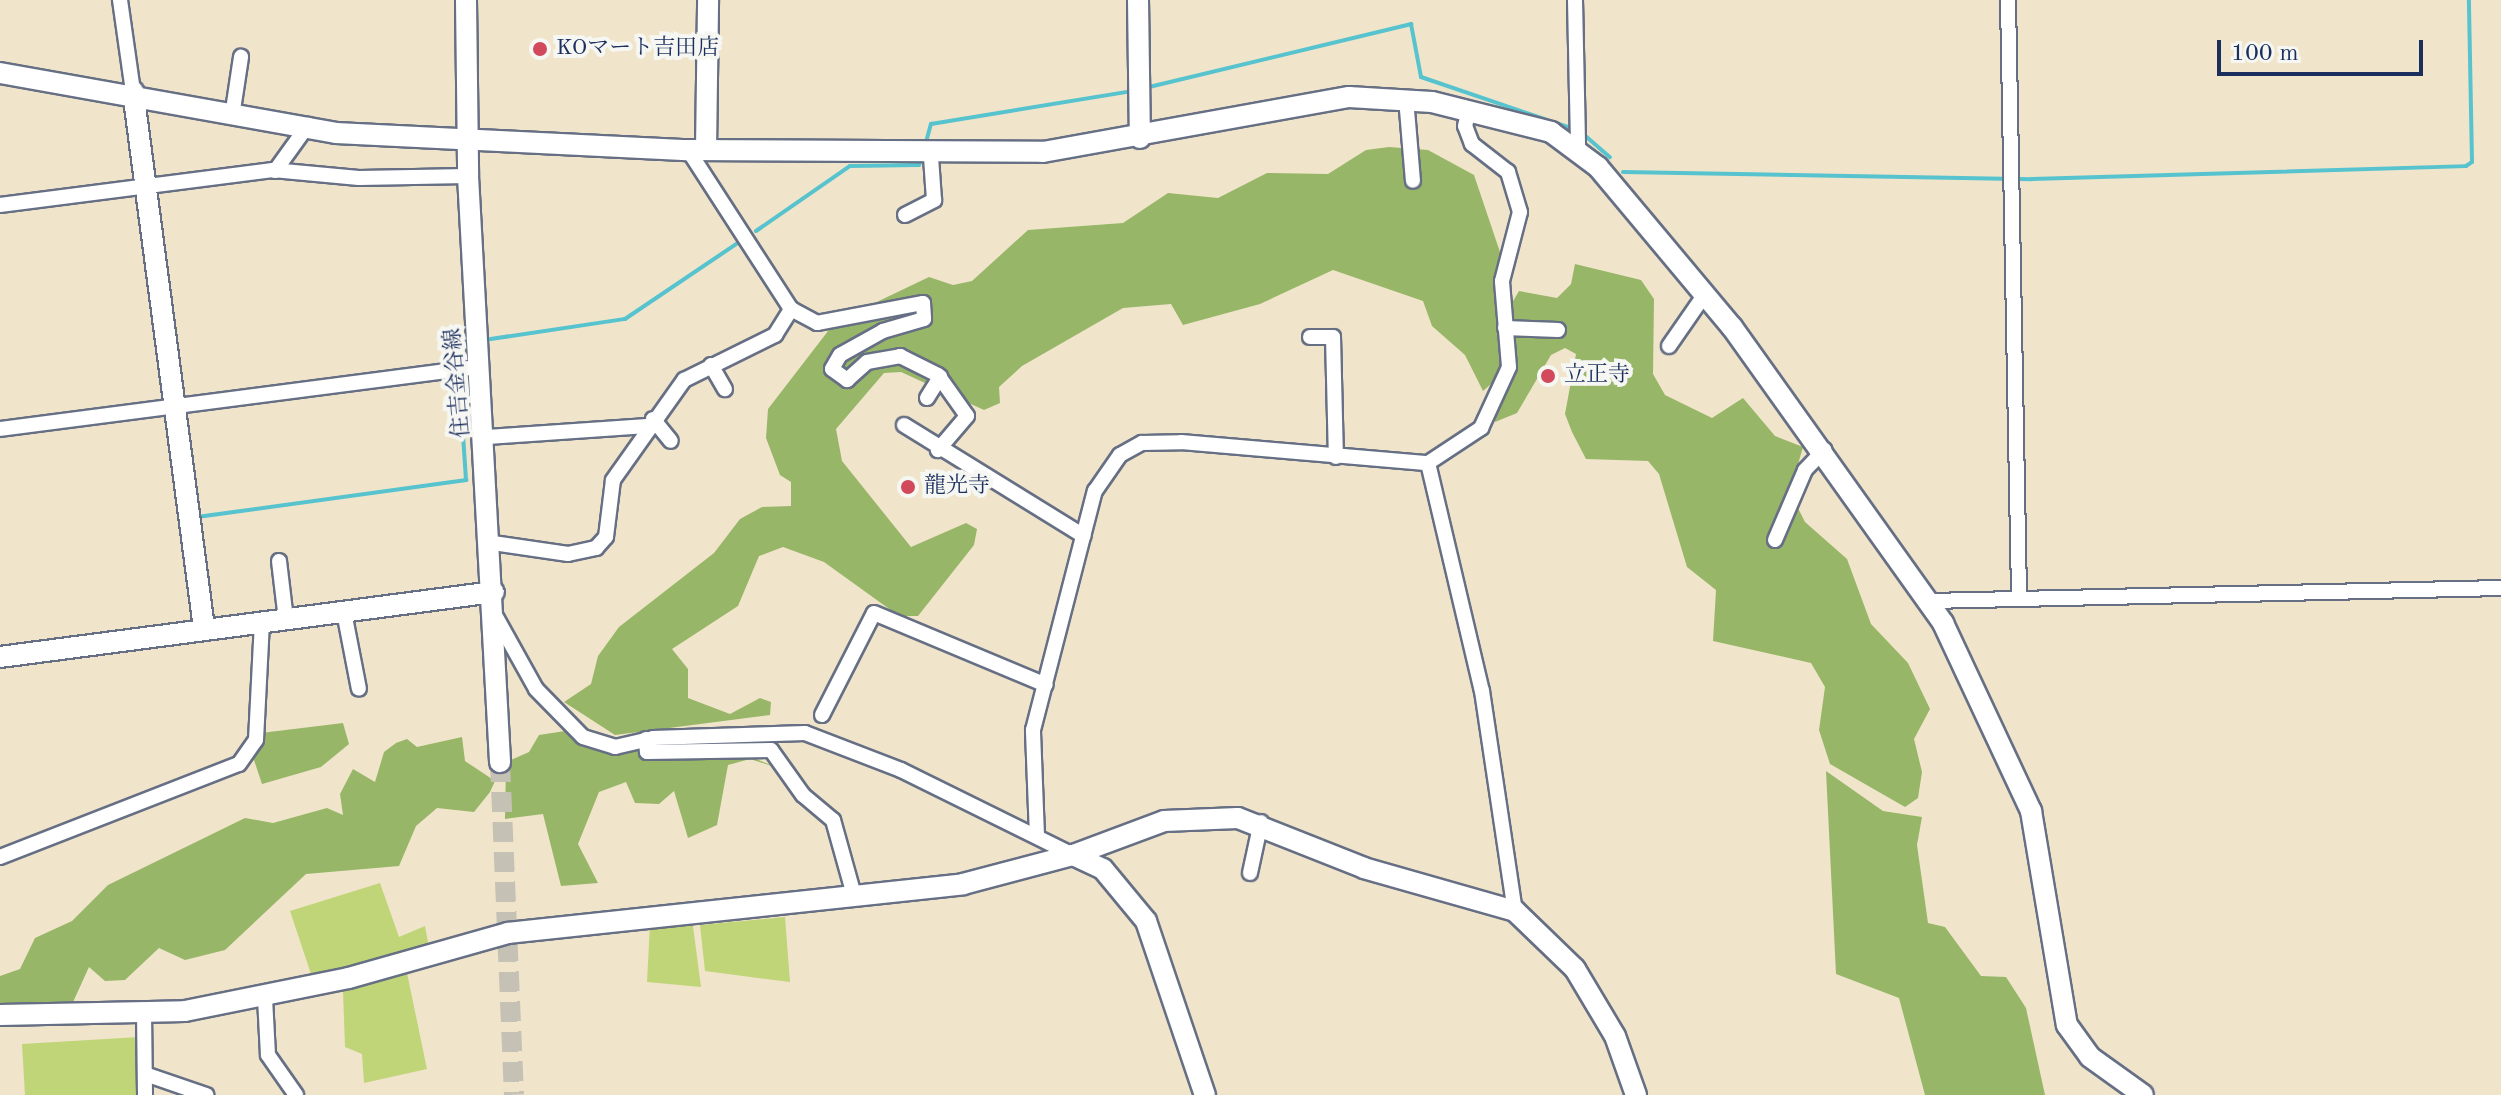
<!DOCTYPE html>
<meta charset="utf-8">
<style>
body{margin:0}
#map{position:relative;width:2501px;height:1095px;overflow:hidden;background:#f0e5ca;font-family:"Old Standard TT","Noto Serif JP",serif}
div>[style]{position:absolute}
.green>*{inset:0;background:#c0d478}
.forest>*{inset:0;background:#98b668}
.stream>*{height:4px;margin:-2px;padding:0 2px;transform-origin:2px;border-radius:2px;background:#56c3ce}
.secondary-tunnel>*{height:20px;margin-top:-10px;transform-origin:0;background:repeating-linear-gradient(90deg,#c5c1b4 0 20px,transparent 0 30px)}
.roads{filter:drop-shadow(2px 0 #666f84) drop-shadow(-2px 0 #666f84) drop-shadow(0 2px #666f84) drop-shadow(0 -2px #666f84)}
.street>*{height:14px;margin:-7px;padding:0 7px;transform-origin:7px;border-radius:7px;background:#fff}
.secondary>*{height:20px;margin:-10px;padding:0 10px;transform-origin:10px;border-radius:10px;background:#fff}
.dots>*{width:22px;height:22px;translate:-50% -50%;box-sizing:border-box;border:4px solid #f6f6f2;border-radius:50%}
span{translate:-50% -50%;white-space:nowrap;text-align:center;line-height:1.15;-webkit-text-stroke:8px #f6f6f2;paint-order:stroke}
.poi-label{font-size:22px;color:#1b2f5e}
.left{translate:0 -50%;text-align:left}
.street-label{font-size:22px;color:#1b2f5e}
.scale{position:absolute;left:2217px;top:40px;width:206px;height:36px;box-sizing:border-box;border:4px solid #1b2f5e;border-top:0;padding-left:10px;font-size:24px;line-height:28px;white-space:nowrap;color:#1b2f5e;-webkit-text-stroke:6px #f6f6f2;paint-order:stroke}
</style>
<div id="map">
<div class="green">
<i style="clip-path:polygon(380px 883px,399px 937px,425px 926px,429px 948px,315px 986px,290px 911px)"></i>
<i style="clip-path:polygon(785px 917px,790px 982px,705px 971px,700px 925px)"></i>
<i style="clip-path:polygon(692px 919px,701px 987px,647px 982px,650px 924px)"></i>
<i style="clip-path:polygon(407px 973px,427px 1069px,364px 1083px,362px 1054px,345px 1047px,343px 991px)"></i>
<i style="clip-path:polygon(139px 1037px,139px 1095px,25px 1095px,22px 1044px)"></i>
</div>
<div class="forest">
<i style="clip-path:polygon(1389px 147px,1428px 150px,1474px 175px,1502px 258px,1505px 315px,1519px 291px,1557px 298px,1571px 284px,1575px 264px,1641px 280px,1654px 299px,1653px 374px,1665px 395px,1712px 418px,1743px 398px,1775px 436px,1803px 447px,1790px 492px,1805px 522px,1847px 559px,1871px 624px,1908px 663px,1930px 709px,1914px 739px,1922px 772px,1918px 798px,1905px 807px,1830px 764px,1819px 730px,1825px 687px,1811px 663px,1713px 641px,1716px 590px,1687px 567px,1659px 474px,1648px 461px,1586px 459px,1572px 432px,1565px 414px,1576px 354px,1565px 348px,1551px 355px,1517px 413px,1495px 422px,1491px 392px,1500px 376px,1483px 391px,1465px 355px,1432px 326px,1423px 301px,1333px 270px,1260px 304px,1183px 325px,1171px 304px,1123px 308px,1022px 366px,999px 387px,1000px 403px,984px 410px,901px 372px,884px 373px,836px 429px,842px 461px,911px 547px,966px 523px,977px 529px,974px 545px,918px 616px,899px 616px,824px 562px,783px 547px,759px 556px,738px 606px,672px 649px,688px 669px,688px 698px,730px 714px,760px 698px,771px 702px,770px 715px,615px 735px,564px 702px,591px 684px,598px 656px,619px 627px,714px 553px,740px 519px,762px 507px,791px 506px,791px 482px,780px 475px,766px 438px,768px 409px,835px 322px,929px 277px,953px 285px,972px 281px,1028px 230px,1123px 223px,1168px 193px,1218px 198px,1267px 173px,1328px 174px,1366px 150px)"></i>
<i style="clip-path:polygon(343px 723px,349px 744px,321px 767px,262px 784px,254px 760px,261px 733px)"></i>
<i style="clip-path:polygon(578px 729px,639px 747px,736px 742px,732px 749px,778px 768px,750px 759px,728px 765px,717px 825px,688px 838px,674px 791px,659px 804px,635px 803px,626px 782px,599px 792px,578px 844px,598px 883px,561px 886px,543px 814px,505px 819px,506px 762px,529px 752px,539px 735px)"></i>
<i style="clip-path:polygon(462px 737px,465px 761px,495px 781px,490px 792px,474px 812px,437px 808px,416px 826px,399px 866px,306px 874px,225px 950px,185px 960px,159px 948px,125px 980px,105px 981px,89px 967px,68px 1013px,0 1014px,0 976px,20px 969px,35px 938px,72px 921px,108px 885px,245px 818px,273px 823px,327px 808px,343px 815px,340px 794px,353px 769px,375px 782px,384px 752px,396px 743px,407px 739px,417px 747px)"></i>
<i style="clip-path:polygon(1826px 771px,1883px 811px,1922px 817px,1917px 845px,1928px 923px,1945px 927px,1981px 976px,2006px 977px,2026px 1008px,2045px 1095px,1925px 1095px,1899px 998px,1836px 974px)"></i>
</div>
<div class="stream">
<i style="left:1145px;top:88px;width:274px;rotate:-13.5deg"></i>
<i style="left:1411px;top:24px;width:54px;rotate:79.3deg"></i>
<i style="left:1421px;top:77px;width:162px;rotate:18.8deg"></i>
<i style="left:1582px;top:133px;width:37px;rotate:41deg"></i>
<i style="left:925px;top:146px;width:23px;rotate:-75deg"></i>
<i style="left:931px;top:124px;width:205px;rotate:-9.3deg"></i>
<i style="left:1623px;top:172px;width:409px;rotate:1deg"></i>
<i style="left:2032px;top:179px;width:434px;rotate:-1.7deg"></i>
<i style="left:2466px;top:166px;width:7px;rotate:-34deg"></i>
<i style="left:2472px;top:162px;width:162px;rotate:-91.1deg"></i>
<i style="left:756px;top:231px;width:114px;rotate:-34.7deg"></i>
<i style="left:850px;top:166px;width:69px;rotate:-0.8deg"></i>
<i style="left:919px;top:165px;width:7px;rotate:-74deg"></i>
<i style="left:484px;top:340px;width:143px;rotate:-8.5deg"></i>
<i style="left:625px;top:319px;width:138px;rotate:-34deg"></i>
<i style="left:197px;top:517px;width:272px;rotate:-7.8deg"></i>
<i style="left:466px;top:480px;width:137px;rotate:-93.8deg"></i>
<i style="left:457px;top:343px;width:14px;rotate:-8deg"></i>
</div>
<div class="secondary-tunnel">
<i style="left:500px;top:762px;width:333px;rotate:87.6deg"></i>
</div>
<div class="roads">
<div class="street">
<i style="left:120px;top:0;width:92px;rotate:81.9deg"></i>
<i style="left:1575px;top:0;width:147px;rotate:88.8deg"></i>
<i style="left:2008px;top:0;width:596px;rotate:88.94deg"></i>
<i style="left:1406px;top:98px;width:83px;rotate:85.2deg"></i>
<i style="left:233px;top:110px;width:54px;rotate:-81.4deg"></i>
<i style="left:275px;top:171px;width:57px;rotate:-54.3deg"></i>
<i style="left:0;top:205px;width:275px;rotate:-7.3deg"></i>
<i style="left:273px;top:170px;width:86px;rotate:5.3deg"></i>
<i style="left:359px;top:178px;width:109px;rotate:-1.1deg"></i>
<i style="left:905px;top:215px;width:33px;rotate:-27deg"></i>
<i style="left:934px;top:200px;width:43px;rotate:-94deg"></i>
<i style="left:791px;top:309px;width:30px;rotate:28deg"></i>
<i style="left:817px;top:323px;width:108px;rotate:-10.7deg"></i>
<i style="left:923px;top:303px;width:16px;rotate:86deg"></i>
<i style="left:924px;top:319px;width:43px;rotate:163.7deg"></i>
<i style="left:883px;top:331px;width:49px;rotate:150.8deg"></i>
<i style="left:840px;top:355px;width:16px;rotate:120deg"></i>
<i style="left:832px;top:369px;width:19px;rotate:36deg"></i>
<i style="left:847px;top:380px;width:27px;rotate:-42deg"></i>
<i style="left:867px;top:362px;width:34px;rotate:-10deg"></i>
<i style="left:900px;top:356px;width:42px;rotate:26.6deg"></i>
<i style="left:938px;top:375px;width:50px;rotate:54.7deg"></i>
<i style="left:967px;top:416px;width:45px;rotate:130.5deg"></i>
<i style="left:1505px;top:328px;width:53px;rotate:2.2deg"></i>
<i style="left:1310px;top:337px;width:23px"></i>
<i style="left:1333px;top:337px;width:120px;rotate:88.6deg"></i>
<i style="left:1669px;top:346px;width:63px;rotate:-55.3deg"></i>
<i style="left:711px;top:365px;width:28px;rotate:60deg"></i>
<i style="left:927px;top:398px;width:25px;rotate:-58deg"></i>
<i style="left:653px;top:419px;width:28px;rotate:51deg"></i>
<i style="left:904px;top:425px;width:211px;rotate:31.7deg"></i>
<i style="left:0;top:429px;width:484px;rotate:-7.4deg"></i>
<i style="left:487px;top:437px;width:161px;rotate:-3.9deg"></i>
<i style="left:1428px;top:463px;width:234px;rotate:76.7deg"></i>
<i style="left:1482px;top:691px;width:222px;rotate:81.5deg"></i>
<i style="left:1775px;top:540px;width:76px;rotate:-66.8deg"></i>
<i style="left:1805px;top:470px;width:28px;rotate:-46deg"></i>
<i style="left:493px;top:543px;width:76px;rotate:8.3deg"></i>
<i style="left:568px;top:554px;width:29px;rotate:-12deg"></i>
<i style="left:596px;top:548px;width:15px;rotate:-48deg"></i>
<i style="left:606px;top:537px;width:57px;rotate:-83deg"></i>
<i style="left:613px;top:480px;width:123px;rotate:-54.6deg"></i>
<i style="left:684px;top:380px;width:102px;rotate:-26.3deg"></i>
<i style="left:775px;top:335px;width:31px;rotate:-58deg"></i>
<i style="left:791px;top:309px;width:189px;rotate:-122.9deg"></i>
<i style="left:279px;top:561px;width:59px;rotate:83.2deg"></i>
<i style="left:1929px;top:601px;width:572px;rotate:-1.3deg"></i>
<i style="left:344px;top:612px;width:78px;rotate:79deg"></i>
<i style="left:496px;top:617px;width:82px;rotate:60.9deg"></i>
<i style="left:536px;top:689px;width:67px;rotate:45.6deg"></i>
<i style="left:583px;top:737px;width:34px;rotate:17deg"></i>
<i style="left:615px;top:747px;width:39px;rotate:-13deg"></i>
<i style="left:653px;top:738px;width:152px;rotate:-1.9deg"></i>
<i style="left:805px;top:733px;width:103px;rotate:21.1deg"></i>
<i style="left:901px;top:770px;width:192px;rotate:26.3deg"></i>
<i style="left:822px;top:715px;width:114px;rotate:-63deg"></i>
<i style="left:874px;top:613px;width:186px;rotate:22.7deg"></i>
<i style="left:646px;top:739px;width:13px;rotate:86deg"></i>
<i style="left:647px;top:752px;width:124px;rotate:-0.9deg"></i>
<i style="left:771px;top:750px;width:55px;rotate:54.6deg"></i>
<i style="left:803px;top:795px;width:39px;rotate:40deg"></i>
<i style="left:833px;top:820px;width:78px;rotate:74.4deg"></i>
<i style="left:1037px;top:836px;width:106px;rotate:-92.2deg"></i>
<i style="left:1033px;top:730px;width:247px;rotate:-75.5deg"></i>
<i style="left:1095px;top:491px;width:44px;rotate:-55.2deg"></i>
<i style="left:1120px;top:455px;width:25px;rotate:-29deg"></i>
<i style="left:1142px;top:443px;width:39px;rotate:-1deg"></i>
<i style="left:1181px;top:442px;width:248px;rotate:4.9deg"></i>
<i style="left:1428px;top:463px;width:64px;rotate:-33.4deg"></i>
<i style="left:1481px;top:428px;width:67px;rotate:-65.3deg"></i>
<i style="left:1509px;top:367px;width:86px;rotate:-94.7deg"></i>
<i style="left:1502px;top:281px;width:71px;rotate:-75.4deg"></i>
<i style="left:1520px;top:212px;width:42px;rotate:-106.7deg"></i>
<i style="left:1508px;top:172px;width:46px;rotate:-142.1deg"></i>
<i style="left:1472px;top:144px;width:19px;rotate:-111deg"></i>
<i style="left:1465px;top:126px;width:16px;rotate:-76deg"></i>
<i style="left:0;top:857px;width:256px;rotate:-21.3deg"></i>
<i style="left:239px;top:764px;width:29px;rotate:-55deg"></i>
<i style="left:256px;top:740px;width:118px;rotate:-87.1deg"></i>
<i style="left:1250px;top:873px;width:52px;rotate:-77.8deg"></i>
<i style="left:265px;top:998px;width:57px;rotate:87deg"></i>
<i style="left:268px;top:1055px;width:49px;rotate:55deg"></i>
<i style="left:144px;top:1013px;width:82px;rotate:89.3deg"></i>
<i style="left:145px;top:1074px;width:65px;rotate:19deg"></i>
</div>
<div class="secondary">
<i style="left:466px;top:0;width:176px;rotate:89.3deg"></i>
<i style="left:468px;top:176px;width:587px;rotate:86.87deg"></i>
<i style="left:1138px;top:0;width:138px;rotate:89.2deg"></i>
<i style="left:0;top:73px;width:341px;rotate:10.1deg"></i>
<i style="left:336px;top:133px;width:352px;rotate:2.8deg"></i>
<i style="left:688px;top:150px;width:355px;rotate:0.3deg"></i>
<i style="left:1043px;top:152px;width:311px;rotate:-10.2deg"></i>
<i style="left:1349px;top:97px;width:83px;rotate:3.4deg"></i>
<i style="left:1432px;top:102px;width:123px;rotate:14.1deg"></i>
<i style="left:1551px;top:132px;width:59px;rotate:36.7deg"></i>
<i style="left:1598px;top:167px;width:209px;rotate:50.1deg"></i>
<i style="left:1732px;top:327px;width:364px;rotate:54.5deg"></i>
<i style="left:1943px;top:623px;width:208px;rotate:64.9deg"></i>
<i style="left:2031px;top:811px;width:217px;rotate:80.5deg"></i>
<i style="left:2067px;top:1025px;width:39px;rotate:54deg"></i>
<i style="left:2090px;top:1057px;width:65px;rotate:35.6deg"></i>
<i style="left:133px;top:91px;width:542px;rotate:82.47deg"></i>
<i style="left:706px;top:150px;width:150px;rotate:-89.2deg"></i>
<i style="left:0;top:657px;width:498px;rotate:-7.5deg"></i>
<i style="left:1073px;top:855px;width:33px;rotate:25deg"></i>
<i style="left:1103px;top:869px;width:67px;rotate:50.4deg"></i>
<i style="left:1146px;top:921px;width:184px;rotate:71.3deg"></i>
<i style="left:0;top:1015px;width:185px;rotate:-1.2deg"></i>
<i style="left:185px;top:1011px;width:167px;rotate:-11.4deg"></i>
<i style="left:349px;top:978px;width:165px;rotate:-15.8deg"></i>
<i style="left:508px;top:933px;width:458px;rotate:-6.1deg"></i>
<i style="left:963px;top:884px;width:114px;rotate:-14.8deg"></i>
<i style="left:1073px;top:855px;width:97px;rotate:-20.5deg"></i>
<i style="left:1164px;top:821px;width:74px;rotate:-2.3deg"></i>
<i style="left:1238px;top:818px;width:136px;rotate:21.6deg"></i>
<i style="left:1364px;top:868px;width:157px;rotate:15.9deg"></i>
<i style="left:1515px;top:911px;width:83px;rotate:44deg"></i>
<i style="left:1575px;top:969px;width:78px;rotate:59.2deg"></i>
<i style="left:1615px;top:1036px;width:63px;rotate:70.4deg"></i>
</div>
</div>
<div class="dots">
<i style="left:540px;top:49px;background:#d1495b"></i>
<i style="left:1548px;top:376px;background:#d1495b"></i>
<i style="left:908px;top:487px;background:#d1495b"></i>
</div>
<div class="poi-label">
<span class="left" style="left:556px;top:49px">KOマート吉田店</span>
<span class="left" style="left:1564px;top:376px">立正寺</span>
<span class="left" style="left:924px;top:487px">龍光寺</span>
</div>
<div class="street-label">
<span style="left:458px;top:383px;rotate:-95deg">住吉金谷線</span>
</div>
<div class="scale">100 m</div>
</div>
